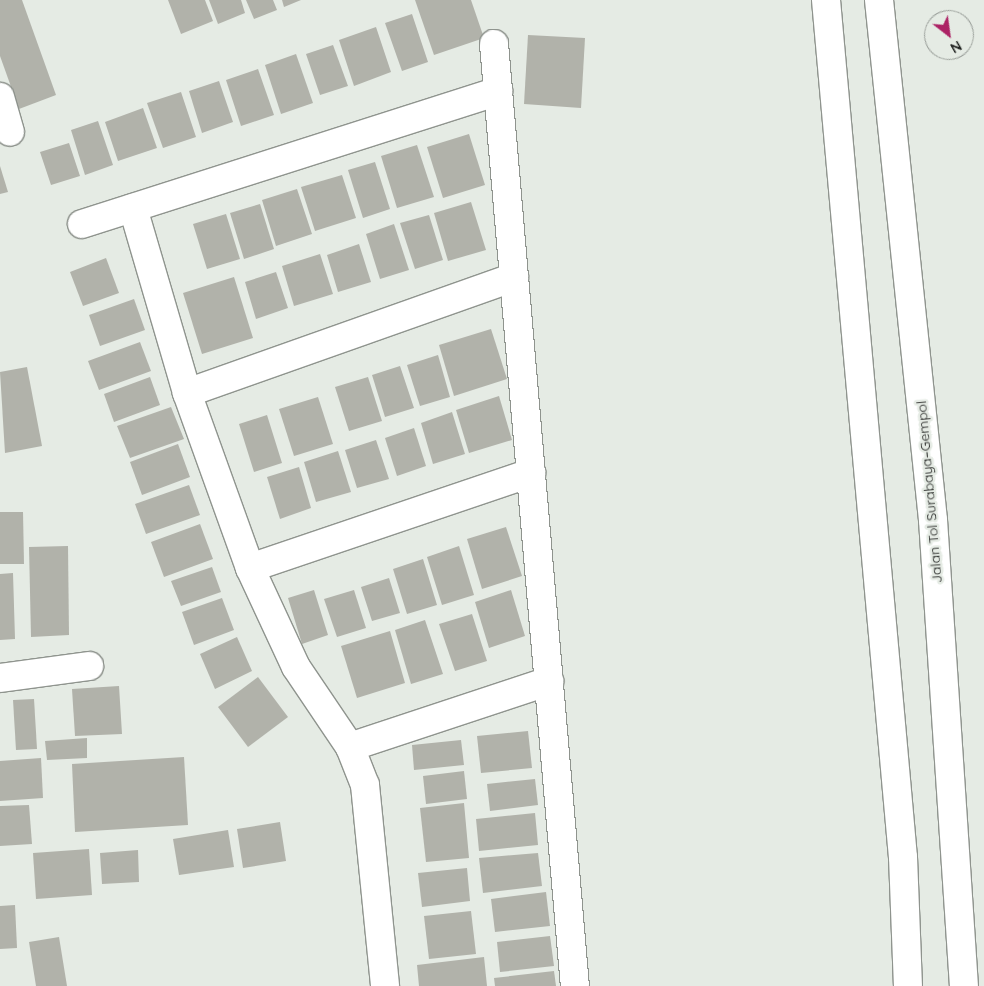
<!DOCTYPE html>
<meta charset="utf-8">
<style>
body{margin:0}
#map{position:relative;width:984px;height:986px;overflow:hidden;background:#e5ebe4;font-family:Quicksand,sans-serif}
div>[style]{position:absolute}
.building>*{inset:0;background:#b1b2aa}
.roads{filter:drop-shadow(1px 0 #8f948e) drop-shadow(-1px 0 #8f948e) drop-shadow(0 1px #8f948e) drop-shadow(0 -1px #8f948e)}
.street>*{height:28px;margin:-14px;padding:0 14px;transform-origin:14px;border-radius:14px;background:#fff}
.highway>*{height:28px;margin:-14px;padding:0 14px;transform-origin:14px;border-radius:14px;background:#fff}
span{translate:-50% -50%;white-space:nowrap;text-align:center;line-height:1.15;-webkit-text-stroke:5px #e5ebe4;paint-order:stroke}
.street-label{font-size:14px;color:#202220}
.north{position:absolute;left:924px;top:10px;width:50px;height:50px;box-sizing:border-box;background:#e5ebe4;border:1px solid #969b96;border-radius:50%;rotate:150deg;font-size:14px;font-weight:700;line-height:20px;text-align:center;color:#202220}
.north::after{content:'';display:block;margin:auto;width:18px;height:22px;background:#ac2365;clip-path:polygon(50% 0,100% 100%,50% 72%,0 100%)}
</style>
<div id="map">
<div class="building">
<i style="clip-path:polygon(0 0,22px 0,56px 95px,19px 109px,0 56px)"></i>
<i style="clip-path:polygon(168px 0,205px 0,213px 21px,181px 34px)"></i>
<i style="clip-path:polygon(209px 0,241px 0,245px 13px,218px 24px)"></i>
<i style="clip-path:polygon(246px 0,273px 0,277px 10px,254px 19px)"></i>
<i style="clip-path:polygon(282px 0,301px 0,284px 7px)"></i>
<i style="clip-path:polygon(415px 0,471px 0,484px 38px,434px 55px)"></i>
<i style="clip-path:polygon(412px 14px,428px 62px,402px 71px,385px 23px)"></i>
<i style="clip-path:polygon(376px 27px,391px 72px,354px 86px,339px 40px)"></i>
<i style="clip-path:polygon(528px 35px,585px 38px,581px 108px,524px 104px)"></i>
<i style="clip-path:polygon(333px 45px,348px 86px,320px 95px,306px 54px)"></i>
<i style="clip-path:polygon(296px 54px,313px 103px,281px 114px,265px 65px)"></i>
<i style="clip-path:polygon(258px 69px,274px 115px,241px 126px,226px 80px)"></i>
<i style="clip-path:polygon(219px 81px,233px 122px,202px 133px,189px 91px)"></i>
<i style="clip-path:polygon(181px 92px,196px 137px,163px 148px,147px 103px)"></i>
<i style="clip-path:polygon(143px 108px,157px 148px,118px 161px,105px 122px)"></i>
<i style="clip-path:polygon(98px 121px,113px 165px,85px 175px,71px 130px)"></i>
<i style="clip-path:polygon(469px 134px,485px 185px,443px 198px,427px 147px)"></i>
<i style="clip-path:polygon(69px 143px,80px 176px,51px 185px,40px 152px)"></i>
<i style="clip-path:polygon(417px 145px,434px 197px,397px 208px,381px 156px)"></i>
<i style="clip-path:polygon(375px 162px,390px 209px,363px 218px,348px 170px)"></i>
<i style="clip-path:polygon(0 166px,8px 192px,0 194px)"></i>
<i style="clip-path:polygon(342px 175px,356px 218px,315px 231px,301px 187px)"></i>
<i style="clip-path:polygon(297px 189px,312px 234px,276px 246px,262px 200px)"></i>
<i style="clip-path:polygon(471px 202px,486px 250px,448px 261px,434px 213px)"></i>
<i style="clip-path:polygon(260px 204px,274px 249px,244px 259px,230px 213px)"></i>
<i style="clip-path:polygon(226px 214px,240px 259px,207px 269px,193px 224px)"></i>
<i style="clip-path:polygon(429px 215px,443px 260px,415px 269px,400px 223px)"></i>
<i style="clip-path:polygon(394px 224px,409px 270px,380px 279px,366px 234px)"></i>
<i style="clip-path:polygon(359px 244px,371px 282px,338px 292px,327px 255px)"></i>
<i style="clip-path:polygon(320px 254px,333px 294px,294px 306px,282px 266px)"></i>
<i style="clip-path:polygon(106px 258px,119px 293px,83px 306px,70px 272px)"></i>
<i style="clip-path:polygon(276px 272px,288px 308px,256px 319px,245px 282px)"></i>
<i style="clip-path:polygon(234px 277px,253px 338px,202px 354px,183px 293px)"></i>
<i style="clip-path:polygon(134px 299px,145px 330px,100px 346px,89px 315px)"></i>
<i style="clip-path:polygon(491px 329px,507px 379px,454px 396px,439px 345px)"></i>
<i style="clip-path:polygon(140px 342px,151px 371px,99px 390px,88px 361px)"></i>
<i style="clip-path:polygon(438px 355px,450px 397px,420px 406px,407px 365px)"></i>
<i style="clip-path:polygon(400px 366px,414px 408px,385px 417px,372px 375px)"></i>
<i style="clip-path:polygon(27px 367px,42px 446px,5px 453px,0 372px)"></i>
<i style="clip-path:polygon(150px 377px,160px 405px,114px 422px,104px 394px)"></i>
<i style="clip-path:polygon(368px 377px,382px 421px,349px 431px,335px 387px)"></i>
<i style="clip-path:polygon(499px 396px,512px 440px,469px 453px,456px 410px)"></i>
<i style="clip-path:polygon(318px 397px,333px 444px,294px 456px,279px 409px)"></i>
<i style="clip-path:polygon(171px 407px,184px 439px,130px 458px,117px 426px)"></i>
<i style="clip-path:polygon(452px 412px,465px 454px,433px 464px,421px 423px)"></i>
<i style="clip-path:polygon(267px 415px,282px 463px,254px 472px,239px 424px)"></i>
<i style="clip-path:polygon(414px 428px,426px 466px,397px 476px,385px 438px)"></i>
<i style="clip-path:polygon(376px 440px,389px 479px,357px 488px,345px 450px)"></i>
<i style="clip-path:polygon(178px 444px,190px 477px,142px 495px,130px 462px)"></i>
<i style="clip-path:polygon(338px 451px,351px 492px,316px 502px,304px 462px)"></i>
<i style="clip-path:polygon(299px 467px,311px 508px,280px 519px,267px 477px)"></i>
<i style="clip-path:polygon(189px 485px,200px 515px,146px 534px,135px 504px)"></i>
<i style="clip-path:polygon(0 512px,23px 512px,24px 564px,0 564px)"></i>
<i style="clip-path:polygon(200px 524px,213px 559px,164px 577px,151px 542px)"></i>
<i style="clip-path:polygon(506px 527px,522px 576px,482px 589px,467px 539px)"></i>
<i style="clip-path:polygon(68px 546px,69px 635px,31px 637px,29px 547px)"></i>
<i style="clip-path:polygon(459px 546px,474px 595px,442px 605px,427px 557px)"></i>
<i style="clip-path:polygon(423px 559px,437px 605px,407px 614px,393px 569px)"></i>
<i style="clip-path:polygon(212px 567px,221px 592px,181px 606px,171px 581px)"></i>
<i style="clip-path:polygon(13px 573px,15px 639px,0 640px,0 574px)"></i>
<i style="clip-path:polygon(389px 578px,400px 613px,372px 621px,361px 587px)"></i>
<i style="clip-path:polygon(314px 590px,328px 635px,302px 644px,288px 598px)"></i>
<i style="clip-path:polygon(354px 590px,366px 628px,337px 637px,324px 599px)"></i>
<i style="clip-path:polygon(511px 590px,525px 636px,489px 648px,475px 602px)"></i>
<i style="clip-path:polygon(222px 598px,234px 630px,194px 645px,182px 612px)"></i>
<i style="clip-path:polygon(472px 614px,487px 661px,455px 671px,439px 624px)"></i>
<i style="clip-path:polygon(425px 620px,443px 674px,411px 684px,395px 630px)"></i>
<i style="clip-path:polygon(390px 631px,405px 683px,357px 698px,341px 646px)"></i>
<i style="clip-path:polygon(237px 637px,252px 671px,215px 689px,200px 654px)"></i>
<i style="clip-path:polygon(258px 677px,288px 717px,248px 747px,218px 707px)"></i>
<i style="clip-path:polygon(119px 686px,122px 734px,75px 736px,72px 689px)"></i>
<i style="clip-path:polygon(34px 699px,37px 749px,16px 750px,13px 700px)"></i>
<i style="clip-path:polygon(528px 731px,532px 768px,481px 773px,477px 736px)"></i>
<i style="clip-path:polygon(87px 738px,87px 758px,47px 760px,45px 741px)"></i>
<i style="clip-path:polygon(461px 740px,464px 765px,414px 770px,412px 745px)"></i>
<i style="clip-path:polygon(184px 757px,188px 825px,75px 832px,72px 764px)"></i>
<i style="clip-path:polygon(41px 758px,43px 798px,0 801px,0 761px)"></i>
<i style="clip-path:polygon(464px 771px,467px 799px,426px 804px,423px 776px)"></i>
<i style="clip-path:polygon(535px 779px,538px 805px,490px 811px,487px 784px)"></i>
<i style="clip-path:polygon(464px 803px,469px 858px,426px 862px,420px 808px)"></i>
<i style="clip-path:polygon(29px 805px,32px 844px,0 846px,0 806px)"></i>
<i style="clip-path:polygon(535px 813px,538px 845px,479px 851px,476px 819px)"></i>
<i style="clip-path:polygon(280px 822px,286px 861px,243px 868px,237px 829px)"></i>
<i style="clip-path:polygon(228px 830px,234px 867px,179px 875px,173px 839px)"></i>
<i style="clip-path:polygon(89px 849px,92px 895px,36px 899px,33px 853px)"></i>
<i style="clip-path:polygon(138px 850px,139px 882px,102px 884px,100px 853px)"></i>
<i style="clip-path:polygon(538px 853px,542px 886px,483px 893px,479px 858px)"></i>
<i style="clip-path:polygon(467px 868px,470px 901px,422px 907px,418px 873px)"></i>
<i style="clip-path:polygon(546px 892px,550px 926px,495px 932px,491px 899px)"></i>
<i style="clip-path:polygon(15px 905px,17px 948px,0 949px,0 906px)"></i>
<i style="clip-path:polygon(471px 911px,476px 954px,429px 959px,424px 916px)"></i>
<i style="clip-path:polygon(550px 936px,554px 966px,500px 972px,497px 942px)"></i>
<i style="clip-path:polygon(59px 937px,67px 986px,36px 986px,29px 942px)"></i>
<i style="clip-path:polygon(484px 957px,487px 986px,419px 986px,417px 965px)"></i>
<i style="clip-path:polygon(554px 971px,556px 986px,495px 986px,494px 978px)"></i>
</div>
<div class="roads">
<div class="street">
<i style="left:494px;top:44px;width:945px;rotate:85.09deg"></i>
<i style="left:0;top:97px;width:36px;rotate:74deg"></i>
<i style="left:133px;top:208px;width:193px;rotate:73.7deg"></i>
<i style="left:187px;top:393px;width:186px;rotate:70.2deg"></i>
<i style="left:250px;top:568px;width:109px;rotate:65.1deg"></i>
<i style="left:296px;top:667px;width:97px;rotate:56deg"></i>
<i style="left:350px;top:747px;width:41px;rotate:68.5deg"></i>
<i style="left:365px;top:785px;width:202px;rotate:84.3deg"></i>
<i style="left:82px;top:224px;width:437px;rotate:-17.7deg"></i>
<i style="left:187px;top:393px;width:347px;rotate:-19.5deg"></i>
<i style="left:250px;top:568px;width:297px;rotate:-18.7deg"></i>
<i style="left:0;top:678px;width:90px;rotate:-7.7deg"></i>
<i style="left:350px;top:747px;width:210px;rotate:-18.3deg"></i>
</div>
<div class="highway">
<i style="left:826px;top:0;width:860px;rotate:84.87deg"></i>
<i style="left:903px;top:857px;width:129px;rotate:87.8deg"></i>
<i style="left:879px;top:0;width:523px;rotate:84.07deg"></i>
<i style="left:933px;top:520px;width:467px;rotate:86.2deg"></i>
</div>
</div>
<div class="street-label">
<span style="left:929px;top:492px;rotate:-95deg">Jalan Tol Surabaya–Gempol</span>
</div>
<div class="north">N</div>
</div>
